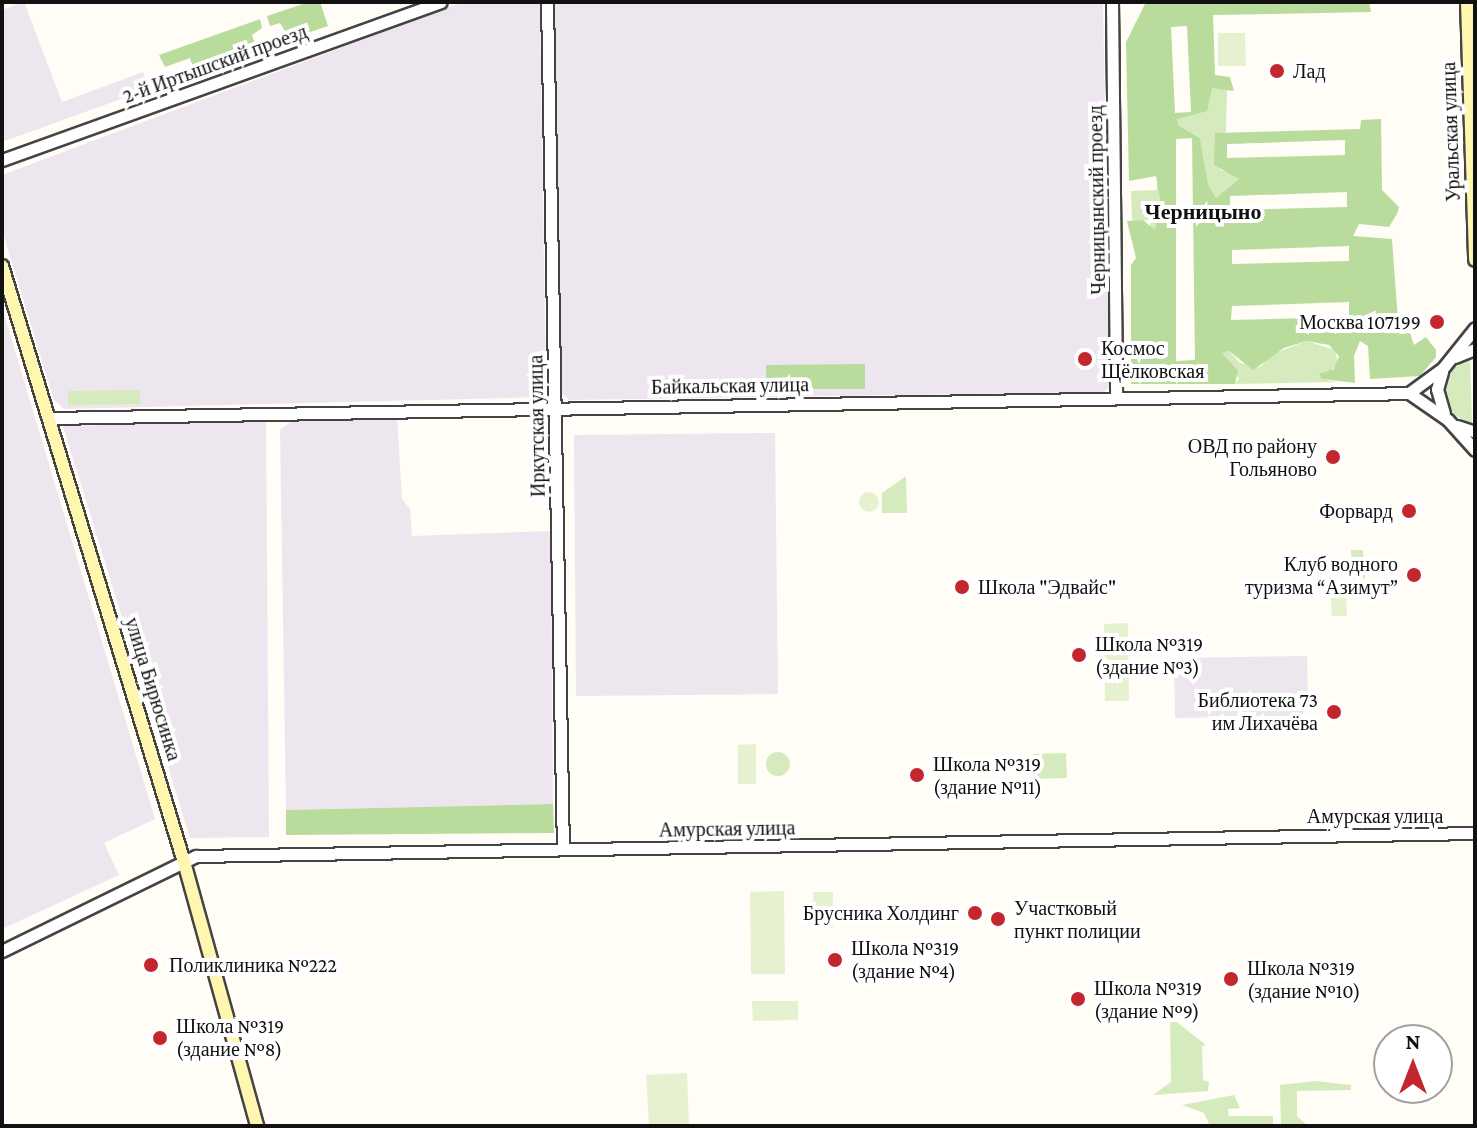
<!DOCTYPE html>
<meta charset="utf-8">
<style>
body{margin:0}
#map{position:relative;width:1477px;height:1128px;overflow:hidden;background:#fffdf5;font-family:"Crimson Pro",serif}
div>[style]{position:absolute}
.industrial>*{inset:0;background:#eee6ef}
.green>*{inset:0;background:#d5ebbd}
.round{border-radius:50%}
.forest>*{inset:0;background:#b9dc9c}
.pitch>*{inset:0;background:#e6f2cf}
.roads{filter:drop-shadow(2px 0 #444) drop-shadow(-2px 0 #444) drop-shadow(0 2px #444) drop-shadow(0 -2px #444)}
.tertiary>*{height:11px;margin:-5.5px;padding:0 5.5px;transform-origin:5.5px;border-radius:5.5px;background:#fff}
.secondary>*{height:12px;margin:-6px;padding:0 6px;transform-origin:6px;border-radius:6px;background:#fff6b0}
.dots>*{width:22px;height:22px;translate:-50% -50%;box-sizing:border-box;border:4px solid #fff;border-radius:50%}
span{translate:-50% -50%;white-space:nowrap;text-align:center;line-height:1.15;-webkit-text-stroke:8px #fff;paint-order:stroke}
.street-label{font-size:20px;color:#111}
.poi-label{font-size:20px;color:#111}
.left{translate:0 -50%;text-align:left}
.right{translate:-100% -50%;text-align:right}
.neighbourhood-label{font-size:22px;color:#111;font-weight:700}
.frame{position:absolute;inset:0;border:4px solid #111;pointer-events:none}
.north{position:absolute;left:1373px;top:1024px;width:80px;height:80px;box-sizing:border-box;background:#fff;border:2px solid #a0a0a0;border-radius:50%;rotate:0deg;font-size:22px;font-weight:700;line-height:32px;text-align:center;color:#111}
.north::after{content:'';display:block;margin:auto;width:28px;height:36px;background:#c4262e;clip-path:polygon(50% 0,100% 100%,50% 72%,0 100%)}
</style>
<div id="map">
<div class="industrial">
<i style="clip-path:polygon(24px 2px,62px 102px,143px 72px,149px 89px,2px 142px,2px 10px)"></i>
<i style="clip-path:polygon(463px 2px,540px 2px,546px 397px,64px 409px,54px 400px,2px 230px,2px 175px)"></i>
<i style="clip-path:polygon(552px 2px,1103px 2px,1110px 386px,1104px 392px,570px 400px,560px 393px)"></i>
<i style="clip-path:polygon(2px 307px,155px 819px,104px 843px,119px 875px,2px 929px)"></i>
<i style="clip-path:polygon(397px 417px,402px 499px,410px 509px,412px 536px,551px 531px,553px 804px,286px 810px,280px 430px,293px 420px)"></i>
<i style="clip-path:polygon(266px 421px,269px 837px,190px 838px,63px 426px)"></i>
<i style="clip-path:polygon(775px 433px,778px 694px,576px 696px,574px 435px)"></i>
<i style="clip-path:polygon(1307px 656px,1308px 705px,1301px 716px,1175px 718px,1174px 658px)"></i>
</div>
<div class="green">
<i style="clip-path:polygon(1212px 88px,1227px 89px,1226px 133px,1215px 134px,1220px 170px,1234px 173px,1239px 179px,1216px 198px,1208px 184px,1200px 138px,1179px 126px,1177px 118px,1199px 113px)"></i>
<i style="clip-path:polygon(1157px 178px,1164px 178px,1165px 238px,1150px 238px,1150px 220px,1132px 221px,1131px 191px,1157px 190px)"></i>
<i style="clip-path:polygon(1306px 341px,1335px 350px,1338px 364px,1322px 379px,1337px 382px,1235px 384px,1239px 379px,1221px 353px,1229px 351px,1240px 363px,1260px 367px,1271px 355px)"></i>
<i style="clip-path:polygon(1470px 357px,1472px 425px,1453px 414px,1444px 389px,1450px 371px)"></i>
<i style="clip-path:polygon(140px 390px,140px 404px,68px 405px,68px 391px)"></i>
<i style="clip-path:polygon(906px 476px,907px 513px,882px 513px,882px 493px)"></i>
<i style="clip-path:polygon(1351px 550px,1363px 550px,1365px 579px,1353px 580px)"></i>
<i class="round" style="left:766px;top:752px;width:24px;height:24px"></i>
<i style="clip-path:polygon(1066px 753px,1067px 778px,1033px 779px,1033px 754px)"></i>
<i style="clip-path:polygon(1170px 1017px,1206px 1045px,1202px 1046px,1203px 1080px,1209px 1082px,1208px 1091px,1153px 1095px,1171px 1082px)"></i>
<i style="clip-path:polygon(1315px 1081px,1351px 1085px,1351px 1090px,1297px 1091px,1297px 1116px,1308px 1126px,1281px 1126px,1280px 1085px)"></i>
<i style="clip-path:polygon(1234px 1095px,1240px 1108px,1228px 1109px,1229px 1116px,1273px 1116px,1273px 1126px,1210px 1126px,1204px 1113px,1182px 1105px)"></i>
</div>
<div class="forest">
<i style="clip-path:polygon(309px 2px,320px 2px,328px 26px,290px 39px,280px 23px,270px 26px,267px 16px)"></i>
<i style="clip-path:polygon(evenodd,1146px 2px,1369px 2px,1371px 12px,1213px 15px,1215px 75px,1230px 77px,1234px 91px,1212px 88px,1207px 111px,1177px 119px,1179px 126px,1200px 138px,1208px 184px,1216px 198px,1239px 179px,1214px 165px,1215px 133px,1360px 129px,1361px 120px,1381px 119px,1382px 190px,1399px 207px,1397px 214px,1389px 227px,1359px 224px,1353px 236px,1392px 239px,1399px 334px,1410px 333px,1414px 345px,1426px 337px,1436px 350px,1436px 357px,1420px 376px,1370px 379px,1368px 346px,1360px 341px,1354px 356px,1355px 383px,1322px 379px,1319px 374px,1334px 369px,1339px 356px,1329px 345px,1306px 341px,1284px 348px,1253px 370px,1229px 351px,1222px 353px,1238px 371px,1235px 384px,1131px 384px,1131px 265px,1136px 258px,1127px 221px,1143px 220px,1155px 230px,1160px 199px,1156px 176px,1129px 181px,1126px 42px,1146px 2px,1187px 26px,1191px 112px,1175px 113px,1171px 27px,1187px 26px,1146px 2px,1192px 138px,1195px 360px,1176px 361px,1176px 139px,1192px 138px,1146px 2px,1345px 140px,1345px 155px,1227px 158px,1227px 144px,1345px 140px,1146px 2px,1347px 192px,1347px 207px,1230px 210px,1230px 196px,1347px 192px,1146px 2px,1349px 246px,1349px 261px,1232px 264px,1232px 250px,1349px 246px,1146px 2px,1349px 302px,1349px 317px,1231px 320px,1232px 306px,1349px 302px)"></i>
<i style="clip-path:polygon(260px 19px,262px 28px,252px 35px,258px 53px,196px 75px,190px 58px,165px 67px,159px 55px)"></i>
<i style="clip-path:polygon(865px 364px,865px 389px,766px 389px,766px 365px)"></i>
<i style="clip-path:polygon(553px 804px,554px 833px,286px 835px,286px 810px)"></i>
</div>
<div class="pitch">
<i style="clip-path:polygon(1218px 33px,1245px 33px,1246px 66px,1218px 66px)"></i>
<i class="round" style="left:859px;top:492px;width:20px;height:20px"></i>
<i style="clip-path:polygon(1346px 588px,1347px 616px,1332px 616px,1330px 589px)"></i>
<i style="clip-path:polygon(1128px 623px,1129px 701px,1105px 701px,1104px 624px)"></i>
<i style="clip-path:polygon(756px 744px,756px 784px,738px 784px,738px 745px)"></i>
<i style="clip-path:polygon(784px 891px,785px 974px,751px 974px,750px 892px)"></i>
<i style="clip-path:polygon(813px 892px,833px 892px,833px 927px,814px 928px)"></i>
<i style="clip-path:polygon(752px 1001px,798px 1001px,798px 1020px,753px 1021px)"></i>
<i style="clip-path:polygon(687px 1073px,689px 1126px,649px 1126px,646px 1075px)"></i>
</div>
<div class="roads">
<div class="tertiary">
<i style="left:547px;top:2px;width:847px;rotate:88.92deg"></i>
<i style="left:1112px;top:2px;width:395px;rotate:89.4deg"></i>
<i style="left:2px;top:160px;width:466px;rotate:-19.8deg"></i>
<i style="left:1455px;top:357px;width:22px;rotate:-22deg"></i>
<i style="left:1442px;top:372px;width:18px;rotate:106deg"></i>
<i style="left:1437px;top:389px;width:25px;rotate:74deg"></i>
<i style="left:1409px;top:393px;width:47px;rotate:34.7deg"></i>
<i style="left:1448px;top:420px;width:40px;rotate:48deg"></i>
<i style="left:51px;top:418px;width:1358px;rotate:-1.05deg"></i>
<i style="left:1409px;top:393px;width:42px;rotate:-36.3deg"></i>
<i style="left:1443px;top:368px;width:51px;rotate:-51.3deg"></i>
<i style="left:1457px;top:426px;width:19px;rotate:18deg"></i>
<i style="left:2px;top:951px;width:216px;rotate:-26.1deg"></i>
<i style="left:196px;top:856px;width:1279px;rotate:-1.03deg"></i>
</div>
<div class="secondary">
<i style="left:1467px;top:2px;width:258px;rotate:88.2deg"></i>
<i style="left:2px;top:266px;width:623px;rotate:73.02deg"></i>
<i style="left:184px;top:862px;width:274px;rotate:74.5deg"></i>
</div>
</div>
<div class="dots">
<i style="left:1277px;top:71px;background:#c4262e"></i>
<i style="left:1437px;top:322px;background:#c4262e"></i>
<i style="left:1085px;top:359px;background:#c4262e"></i>
<i style="left:1333px;top:457px;background:#c4262e"></i>
<i style="left:1409px;top:511px;background:#c4262e"></i>
<i style="left:1414px;top:575px;background:#c4262e"></i>
<i style="left:962px;top:587px;background:#c4262e"></i>
<i style="left:1079px;top:655px;background:#c4262e"></i>
<i style="left:1334px;top:712px;background:#c4262e"></i>
<i style="left:917px;top:775px;background:#c4262e"></i>
<i style="left:975px;top:913px;background:#c4262e"></i>
<i style="left:998px;top:919px;background:#c4262e"></i>
<i style="left:835px;top:960px;background:#c4262e"></i>
<i style="left:151px;top:965px;background:#c4262e"></i>
<i style="left:1231px;top:979px;background:#c4262e"></i>
<i style="left:1078px;top:999px;background:#c4262e"></i>
<i style="left:160px;top:1038px;background:#c4262e"></i>
</div>
<div class="street-label">
<span style="left:215px;top:64px;rotate:-20deg">2-й Иртышский проезд</span>
<span style="left:1451px;top:132px;rotate:-92deg">Уральская улица</span>
<span style="left:1097px;top:200px;rotate:-91deg">Черницынский проезд</span>
<span style="left:730px;top:386px;rotate:-1deg">Байкальская улица</span>
<span style="left:537px;top:426px;rotate:-91deg">Иркутская улица</span>
<span style="left:153px;top:689px;rotate:73deg">улица Бирюсинка</span>
<span style="left:1375px;top:816px">Амурская улица</span>
<span style="left:727px;top:829px;rotate:-1deg">Амурская улица</span>
</div>
<div class="poi-label">
<span class="left" style="left:1293px;top:71px">Лад</span>
<span class="right" style="left:1421px;top:322px">Москва 107199</span>
<span class="left" style="left:1101px;top:360px">Космос<br>Щёлковская</span>
<span class="right" style="left:1317px;top:458px">ОВД по району<br>Гольяново</span>
<span class="right" style="left:1393px;top:511px">Форвард</span>
<span class="right" style="left:1398px;top:576px">Клуб водного<br>туризма “Азимут”</span>
<span class="left" style="left:978px;top:587px">Школа "Эдвайс"</span>
<span class="left" style="left:1095px;top:656px">Школа №319<br>(здание №3)</span>
<span class="right" style="left:1318px;top:712px">Библиотека 73<br>им Лихачёва</span>
<span class="left" style="left:933px;top:776px">Школа №319<br>(здание №11)</span>
<span class="left" style="left:1014px;top:920px">Участковый<br>пункт полиции</span>
<span class="right" style="left:959px;top:913px">Брусника Холдинг</span>
<span class="left" style="left:851px;top:960px">Школа №319<br>(здание №4)</span>
<span class="left" style="left:169px;top:965px">Поликлиника №222</span>
<span class="left" style="left:1247px;top:980px">Школа №319<br>(здание №10)</span>
<span class="left" style="left:1094px;top:1000px">Школа №319<br>(здание №9)</span>
<span class="left" style="left:176px;top:1038px">Школа №319<br>(здание №8)</span>
</div>
<div class="neighbourhood-label">
<span style="left:1203px;top:212px">Черницыно</span>
</div>
<div class="frame"></div>
<div class="north">N</div>
</div>
